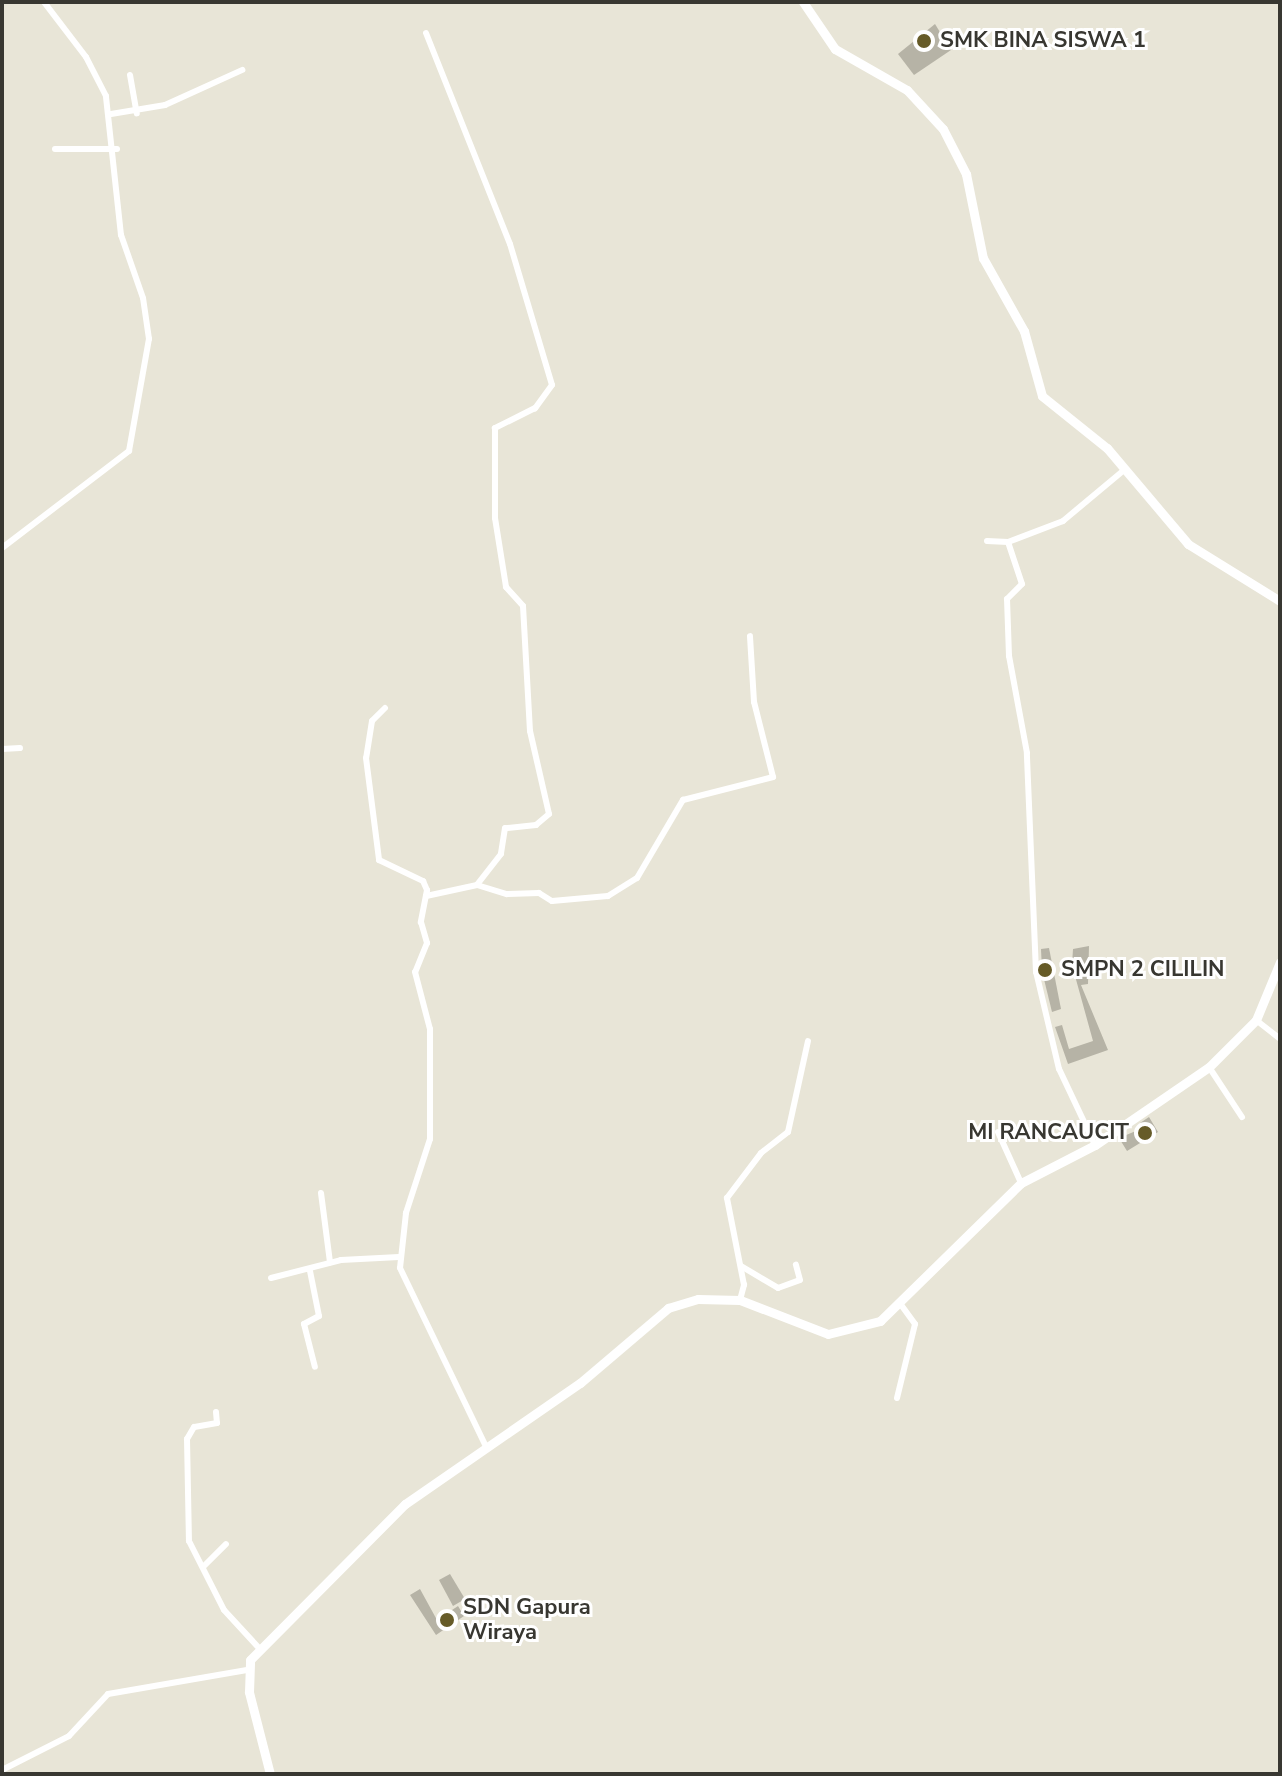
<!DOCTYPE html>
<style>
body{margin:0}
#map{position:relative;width:1282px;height:1776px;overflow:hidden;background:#e8e5d7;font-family:"Nunito Sans",sans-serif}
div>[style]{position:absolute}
.building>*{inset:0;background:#b6b3a6}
.street>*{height:6px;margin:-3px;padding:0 3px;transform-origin:3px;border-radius:3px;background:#fff}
.secondary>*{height:9px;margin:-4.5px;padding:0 4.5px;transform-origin:4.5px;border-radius:4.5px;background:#fff}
.dots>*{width:22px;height:22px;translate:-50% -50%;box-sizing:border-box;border:4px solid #fff;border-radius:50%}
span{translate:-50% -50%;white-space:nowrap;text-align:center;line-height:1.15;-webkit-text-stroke:6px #fff;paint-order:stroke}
.poi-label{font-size:22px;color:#383731;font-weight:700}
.left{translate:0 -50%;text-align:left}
.right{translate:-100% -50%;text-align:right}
.frame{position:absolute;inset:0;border:4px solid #383731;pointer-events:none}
</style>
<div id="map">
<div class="building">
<i style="clip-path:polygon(935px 24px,951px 50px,914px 75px,898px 54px)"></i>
<i style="clip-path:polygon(1089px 946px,1088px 984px,1081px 985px,1108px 1050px,1068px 1064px,1055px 1027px,1062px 1025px,1069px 1049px,1093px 1041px,1072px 965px,1073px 949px)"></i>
<i style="clip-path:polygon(1049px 948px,1061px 1009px,1052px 1012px,1042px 971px,1041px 949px)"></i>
<i style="clip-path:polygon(1149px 1117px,1158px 1132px,1127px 1151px,1119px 1138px,1143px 1128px,1140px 1123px)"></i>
<i style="clip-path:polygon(450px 1574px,465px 1599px,453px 1606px,439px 1580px)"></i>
<i style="clip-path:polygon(420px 1589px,437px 1620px,458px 1606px,464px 1616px,436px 1635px,410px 1595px)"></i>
</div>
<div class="street">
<i style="left:426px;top:33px;width:227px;rotate:68.3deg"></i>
<i style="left:510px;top:244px;width:147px;rotate:73.4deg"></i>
<i style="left:552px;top:385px;width:29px;rotate:126deg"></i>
<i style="left:535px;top:408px;width:45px;rotate:153.4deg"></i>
<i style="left:495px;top:428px;width:90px;rotate:90deg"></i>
<i style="left:495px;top:518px;width:70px;rotate:80.9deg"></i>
<i style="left:506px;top:587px;width:25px;rotate:48deg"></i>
<i style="left:523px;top:606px;width:125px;rotate:86.8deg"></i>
<i style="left:530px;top:731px;width:85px;rotate:77.1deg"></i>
<i style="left:549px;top:814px;width:17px;rotate:140deg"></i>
<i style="left:536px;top:825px;width:31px;rotate:174deg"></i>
<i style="left:505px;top:828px;width:26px;rotate:99deg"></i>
<i style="left:501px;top:854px;width:39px;rotate:128deg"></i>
<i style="left:477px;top:885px;width:52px;rotate:167.8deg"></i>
<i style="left:130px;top:75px;width:39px;rotate:80deg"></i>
<i style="left:111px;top:114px;width:55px;rotate:-9.5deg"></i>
<i style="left:165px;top:105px;width:85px;rotate:-24.4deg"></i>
<i style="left:55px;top:149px;width:62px"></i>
<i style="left:987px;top:541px;width:21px;rotate:3deg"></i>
<i style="left:2px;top:548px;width:160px;rotate:-37.4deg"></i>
<i style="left:129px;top:451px;width:114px;rotate:-79.9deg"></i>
<i style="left:149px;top:339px;width:41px;rotate:-98.3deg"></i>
<i style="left:143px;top:298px;width:67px;rotate:-109.2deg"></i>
<i style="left:121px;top:235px;width:140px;rotate:-96.2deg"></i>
<i style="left:106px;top:96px;width:44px;rotate:-117.1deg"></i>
<i style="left:86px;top:57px;width:69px;rotate:-127.4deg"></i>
<i style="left:385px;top:708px;width:18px;rotate:135deg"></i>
<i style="left:372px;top:721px;width:37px;rotate:99deg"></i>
<i style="left:366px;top:758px;width:103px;rotate:82.7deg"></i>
<i style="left:379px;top:860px;width:49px;rotate:25.5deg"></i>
<i style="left:423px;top:881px;width:10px;rotate:66deg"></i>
<i style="left:427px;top:890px;width:33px;rotate:101deg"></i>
<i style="left:421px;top:922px;width:22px;rotate:74deg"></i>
<i style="left:427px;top:943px;width:31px;rotate:112deg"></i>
<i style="left:415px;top:972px;width:59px;rotate:75.3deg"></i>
<i style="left:430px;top:1029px;width:110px;rotate:90deg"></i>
<i style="left:430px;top:1139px;width:78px;rotate:108deg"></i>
<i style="left:406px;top:1213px;width:55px;rotate:96.2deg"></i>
<i style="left:400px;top:1268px;width:199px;rotate:64.3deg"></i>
<i style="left:2px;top:749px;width:18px;rotate:-3deg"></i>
<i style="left:477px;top:885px;width:31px;rotate:17deg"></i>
<i style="left:507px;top:894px;width:32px;rotate:-2deg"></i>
<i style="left:539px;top:893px;width:15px;rotate:32deg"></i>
<i style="left:552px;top:901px;width:56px;rotate:-5.1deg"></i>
<i style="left:608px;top:896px;width:34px;rotate:-32deg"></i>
<i style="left:637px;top:878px;width:91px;rotate:-59.5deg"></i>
<i style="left:683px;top:800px;width:93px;rotate:-14.3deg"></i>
<i style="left:773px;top:777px;width:77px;rotate:-104.2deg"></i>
<i style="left:754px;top:702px;width:66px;rotate:-93.5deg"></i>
<i style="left:1256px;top:1020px;width:31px;rotate:38deg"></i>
<i style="left:1209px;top:1067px;width:60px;rotate:56.6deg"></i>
<i style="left:998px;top:1132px;width:56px;rotate:65.7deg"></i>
<i style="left:1095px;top:1145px;width:84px;rotate:-115.3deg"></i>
<i style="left:1059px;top:1069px;width:100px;rotate:-103.3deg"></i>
<i style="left:1036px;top:972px;width:219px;rotate:-92.4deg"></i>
<i style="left:1027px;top:753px;width:99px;rotate:-100.5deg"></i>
<i style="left:1009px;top:656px;width:57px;rotate:-92deg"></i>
<i style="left:1007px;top:599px;width:21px;rotate:-45deg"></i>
<i style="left:1022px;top:584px;width:44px;rotate:-108.4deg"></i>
<i style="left:1008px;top:542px;width:59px;rotate:-20.9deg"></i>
<i style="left:1063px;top:521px;width:80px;rotate:-39.9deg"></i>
<i style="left:321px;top:1193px;width:70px;rotate:82.6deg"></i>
<i style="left:741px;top:1266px;width:43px;rotate:30.7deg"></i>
<i style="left:778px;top:1288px;width:23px;rotate:-20deg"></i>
<i style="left:800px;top:1280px;width:16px;rotate:-105deg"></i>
<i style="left:310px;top:1271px;width:46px;rotate:78.7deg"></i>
<i style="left:319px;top:1316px;width:17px;rotate:152deg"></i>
<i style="left:304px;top:1324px;width:44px;rotate:75.7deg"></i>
<i style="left:271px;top:1278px;width:72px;rotate:-14.4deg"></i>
<i style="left:341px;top:1260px;width:58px;rotate:-3deg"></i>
<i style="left:740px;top:1300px;width:16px;rotate:-75deg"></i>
<i style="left:744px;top:1285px;width:89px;rotate:-101.1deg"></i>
<i style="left:727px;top:1198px;width:56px;rotate:-52.9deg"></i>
<i style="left:761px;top:1153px;width:34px;rotate:-38deg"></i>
<i style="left:788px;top:1132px;width:93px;rotate:-77.6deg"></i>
<i style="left:897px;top:1398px;width:76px;rotate:-76.3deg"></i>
<i style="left:915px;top:1324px;width:26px;rotate:-126deg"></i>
<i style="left:216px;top:1412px;width:11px;rotate:85deg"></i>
<i style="left:217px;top:1423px;width:23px;rotate:170deg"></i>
<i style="left:194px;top:1427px;width:14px;rotate:120deg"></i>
<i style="left:187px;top:1439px;width:102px;rotate:88.9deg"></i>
<i style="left:189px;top:1541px;width:77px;rotate:63.1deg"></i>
<i style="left:224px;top:1610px;width:52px;rotate:47.4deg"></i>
<i style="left:204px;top:1566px;width:31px;rotate:-45deg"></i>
<i style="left:2px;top:1770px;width:75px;rotate:-26.9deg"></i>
<i style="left:69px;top:1736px;width:57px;rotate:-47.1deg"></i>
<i style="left:108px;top:1694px;width:141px;rotate:-9.8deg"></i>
</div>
<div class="secondary">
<i style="left:803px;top:2px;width:57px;rotate:55.8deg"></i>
<i style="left:835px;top:49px;width:83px;rotate:29.7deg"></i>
<i style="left:907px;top:90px;width:53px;rotate:47.3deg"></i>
<i style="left:943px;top:129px;width:51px;rotate:62.9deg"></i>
<i style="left:966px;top:174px;width:86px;rotate:78.6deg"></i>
<i style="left:983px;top:258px;width:84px;rotate:60.7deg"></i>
<i style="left:1024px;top:331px;width:67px;rotate:74.5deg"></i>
<i style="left:1042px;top:396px;width:83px;rotate:38.7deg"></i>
<i style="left:1107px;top:448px;width:126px;rotate:49.8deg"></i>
<i style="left:1188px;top:544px;width:108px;rotate:31.8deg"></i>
<i style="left:270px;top:1774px;width:85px;rotate:-104.4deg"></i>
<i style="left:249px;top:1692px;width:32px;rotate:-88deg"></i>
<i style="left:250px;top:1660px;width:220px;rotate:-45.2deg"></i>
<i style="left:405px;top:1504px;width:213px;rotate:-34.7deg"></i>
<i style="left:580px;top:1383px;width:116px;rotate:-40.4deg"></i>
<i style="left:668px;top:1308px;width:31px;rotate:-17deg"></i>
<i style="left:698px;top:1299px;width:42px;rotate:1.4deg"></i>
<i style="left:740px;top:1300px;width:94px;rotate:21.1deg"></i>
<i style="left:828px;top:1334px;width:54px;rotate:-14deg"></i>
<i style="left:880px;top:1321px;width:197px;rotate:-44.4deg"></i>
<i style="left:1021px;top:1183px;width:83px;rotate:-27.2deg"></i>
<i style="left:1095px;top:1145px;width:138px;rotate:-34.4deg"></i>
<i style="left:1209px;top:1067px;width:66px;rotate:-45deg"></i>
<i style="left:1256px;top:1020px;width:63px;rotate:-67.5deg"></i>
</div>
<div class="dots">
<i style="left:924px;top:41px;background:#665b28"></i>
<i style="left:1045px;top:970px;background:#665b28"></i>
<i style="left:1145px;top:1133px;background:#665b28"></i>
<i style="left:447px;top:1620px;background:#665b28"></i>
</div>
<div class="poi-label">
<span class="left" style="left:940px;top:41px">SMK BINA SISWA 1</span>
<span class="left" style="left:1061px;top:970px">SMPN 2 CILILIN</span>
<span class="right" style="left:1129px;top:1133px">MI RANCAUCIT</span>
<span class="left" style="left:463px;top:1620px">SDN Gapura<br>Wiraya</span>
</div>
<div class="frame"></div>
</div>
